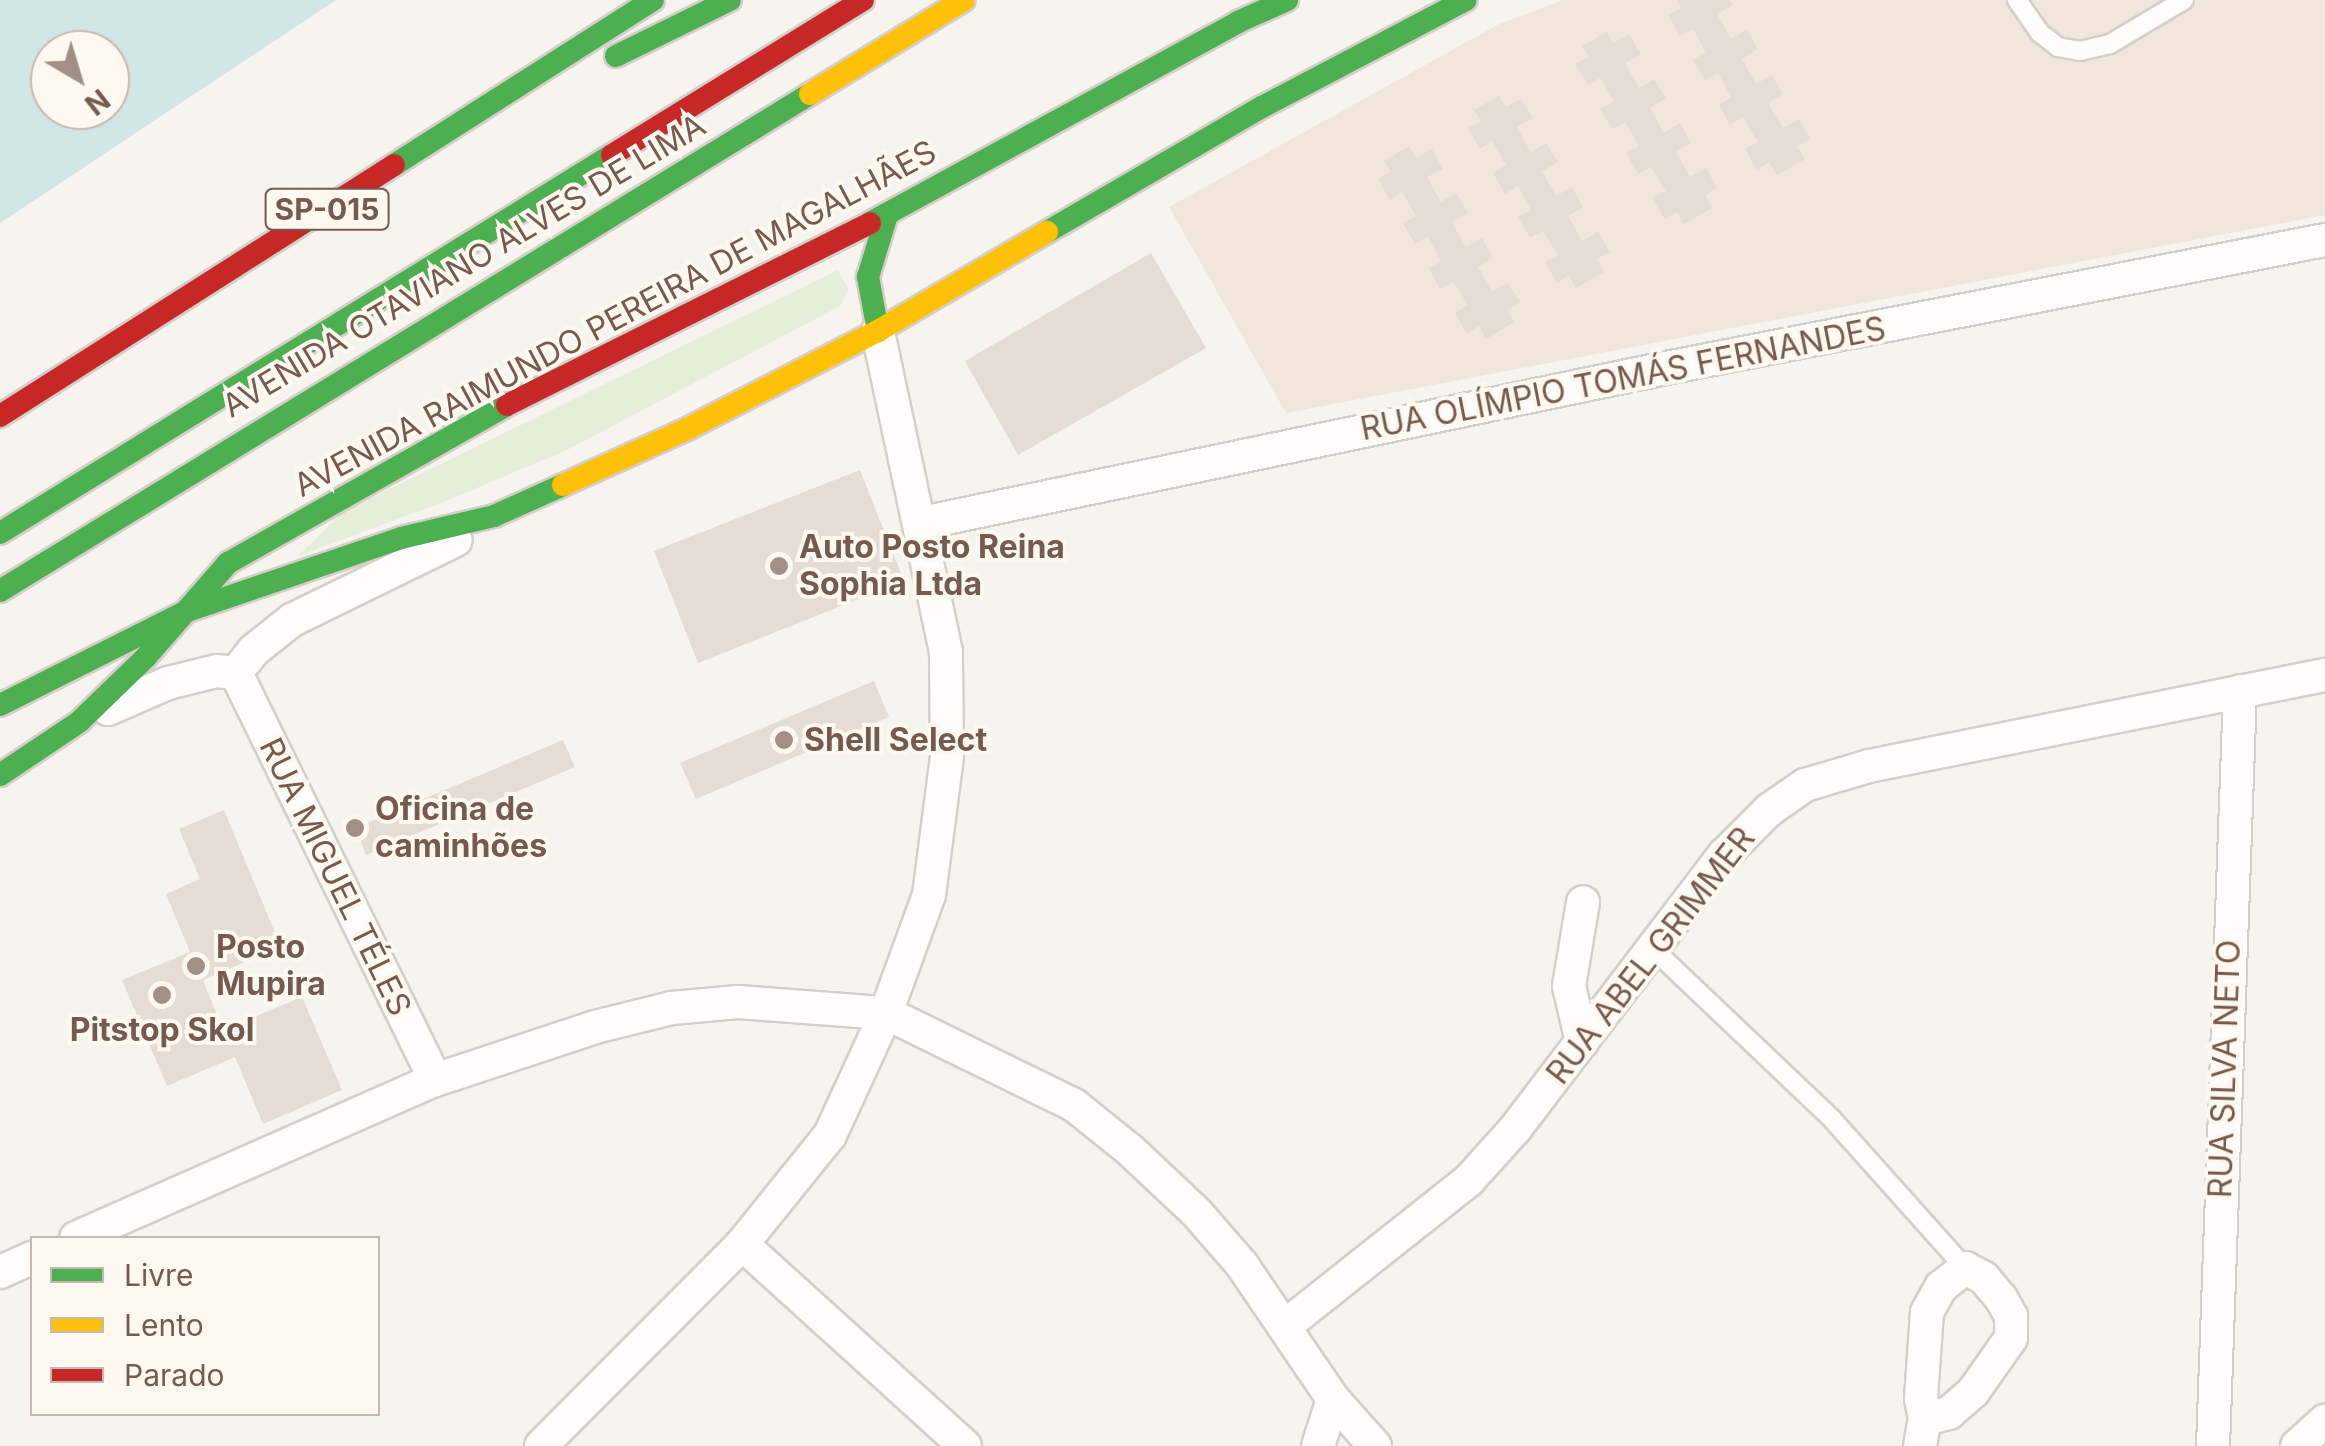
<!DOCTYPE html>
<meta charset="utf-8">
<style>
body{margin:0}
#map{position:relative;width:2325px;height:1446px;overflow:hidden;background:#f7f3ee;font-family:Inter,sans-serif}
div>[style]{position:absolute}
.residential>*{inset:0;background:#f0e6dc}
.green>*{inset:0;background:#e5eed9}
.water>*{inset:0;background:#d0e6e7}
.building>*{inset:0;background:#e4dcd5}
.roads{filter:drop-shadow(2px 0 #d5cfc9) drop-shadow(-2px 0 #d5cfc9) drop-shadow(0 2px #d5cfc9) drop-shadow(0 -2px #d5cfc9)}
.lane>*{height:18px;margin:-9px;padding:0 9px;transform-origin:9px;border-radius:9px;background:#fefdfc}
.street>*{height:32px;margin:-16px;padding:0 16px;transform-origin:16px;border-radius:16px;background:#fefdfc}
.fast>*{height:22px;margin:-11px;padding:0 11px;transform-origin:11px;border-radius:11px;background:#4caf50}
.slow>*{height:22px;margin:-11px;padding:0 11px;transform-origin:11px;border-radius:11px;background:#ffc107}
.jam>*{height:22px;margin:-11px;padding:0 11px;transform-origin:11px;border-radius:11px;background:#c62828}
.dots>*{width:28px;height:28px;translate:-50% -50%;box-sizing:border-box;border:5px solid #fef8f0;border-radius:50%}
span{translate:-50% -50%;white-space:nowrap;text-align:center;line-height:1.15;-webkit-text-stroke:8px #fef8f0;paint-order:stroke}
.shield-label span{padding:2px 8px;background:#fef8f0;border:2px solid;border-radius:8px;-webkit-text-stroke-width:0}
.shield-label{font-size:30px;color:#755b4e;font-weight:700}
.street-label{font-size:32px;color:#755b4e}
.poi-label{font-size:32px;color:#755b4e;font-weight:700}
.left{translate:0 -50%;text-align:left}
.legend{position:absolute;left:30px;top:1236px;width:350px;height:180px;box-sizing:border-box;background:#fef8f0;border:2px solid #c7b9af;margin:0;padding:12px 18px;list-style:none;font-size:30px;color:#755b4e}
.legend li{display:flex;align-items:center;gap:20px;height:50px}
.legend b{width:50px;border:2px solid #c7b9af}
.north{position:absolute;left:30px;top:30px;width:100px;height:100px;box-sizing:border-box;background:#fef8f0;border:2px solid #c7b9af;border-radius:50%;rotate:142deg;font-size:28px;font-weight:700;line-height:40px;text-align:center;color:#755b4e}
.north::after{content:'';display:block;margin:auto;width:35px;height:45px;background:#a29086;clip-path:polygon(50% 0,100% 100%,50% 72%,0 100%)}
</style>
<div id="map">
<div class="residential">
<i style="clip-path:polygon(1563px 0,2325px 0,2325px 215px,1286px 413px,1169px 207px,1499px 24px)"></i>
</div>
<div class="green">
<i style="clip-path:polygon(838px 270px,849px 290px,840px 306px,567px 450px,446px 501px,298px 556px,343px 512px)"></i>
</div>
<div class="water">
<i style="clip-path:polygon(evenodd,0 0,336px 0,0 223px,0 0,50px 50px,110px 50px,110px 110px,50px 110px,50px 50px)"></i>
</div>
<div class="building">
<i style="clip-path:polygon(1677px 0,1730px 0,1733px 5px,1717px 14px,1731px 39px,1747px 30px,1758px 49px,1742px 59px,1756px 84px,1772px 75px,1783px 94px,1768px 103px,1783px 128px,1799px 119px,1810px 139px,1797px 146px,1805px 159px,1777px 175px,1769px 162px,1757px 170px,1745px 149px,1758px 142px,1743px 117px,1730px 125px,1719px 105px,1731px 97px,1718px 73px,1705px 80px,1693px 60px,1706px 52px,1693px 29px,1680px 36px,1668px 15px,1681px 8px)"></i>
<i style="clip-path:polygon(1607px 32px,1613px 43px,1629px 34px,1641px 54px,1625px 63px,1632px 76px,1639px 88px,1654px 79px,1666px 98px,1650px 108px,1664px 133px,1680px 123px,1691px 143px,1676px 152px,1690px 177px,1706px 168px,1717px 188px,1705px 195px,1712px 208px,1684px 224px,1677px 212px,1665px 219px,1652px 198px,1666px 191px,1651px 167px,1638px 174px,1626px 153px,1639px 146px,1625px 122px,1613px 129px,1600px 109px,1614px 101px,1600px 78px,1588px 85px,1575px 64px,1589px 57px,1582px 46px)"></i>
<i style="clip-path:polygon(1499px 96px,1506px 107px,1521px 99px,1533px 118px,1517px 127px,1524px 140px,1531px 152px,1546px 143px,1558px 162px,1542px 172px,1550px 185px,1556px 196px,1572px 187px,1583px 207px,1568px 216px,1582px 241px,1598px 232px,1610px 252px,1597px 259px,1604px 272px,1576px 288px,1569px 275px,1557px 283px,1545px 262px,1558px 255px,1543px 231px,1530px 238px,1518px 217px,1531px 210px,1518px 186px,1505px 194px,1493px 173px,1506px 165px,1492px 141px,1480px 149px,1468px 128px,1481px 121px,1474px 110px)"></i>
<i style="clip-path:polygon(1409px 146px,1416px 158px,1432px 149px,1443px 169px,1427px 177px,1434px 190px,1441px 202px,1456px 193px,1468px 213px,1452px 222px,1459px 235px,1466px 247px,1482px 238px,1493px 258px,1478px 267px,1492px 291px,1508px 283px,1520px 302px,1507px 310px,1514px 322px,1486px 339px,1479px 326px,1467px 334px,1455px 313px,1468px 305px,1453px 282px,1440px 289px,1429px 268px,1441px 261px,1428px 237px,1415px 244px,1403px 223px,1416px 216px,1402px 192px,1390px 200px,1378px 179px,1391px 171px,1384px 161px)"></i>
<i style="clip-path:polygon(1151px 253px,1206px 348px,1018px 455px,965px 361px)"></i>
<i style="clip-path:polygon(860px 470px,904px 581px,698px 663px,654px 551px)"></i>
<i style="clip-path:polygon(874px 681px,889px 717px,696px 799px,680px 763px)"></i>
<i style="clip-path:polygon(563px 740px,575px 767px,366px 855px,355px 828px)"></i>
<i style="clip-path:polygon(224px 810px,281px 947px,203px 980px,223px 1030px,302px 997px,342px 1090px,263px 1124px,235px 1057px,167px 1086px,122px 980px,190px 952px,166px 894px,200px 879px,179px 829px)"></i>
</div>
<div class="roads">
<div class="lane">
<i style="left:2017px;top:0;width:40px;rotate:55.1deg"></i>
<i style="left:2040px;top:33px;width:23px;rotate:38deg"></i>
<i style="left:2058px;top:47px;width:22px;rotate:10deg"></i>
<i style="left:2080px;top:51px;width:31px;rotate:-13deg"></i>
<i style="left:2110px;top:44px;width:86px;rotate:-30.7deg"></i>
<i style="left:1652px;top:948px;width:247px;rotate:43.5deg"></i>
<i style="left:1831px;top:1118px;width:201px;rotate:48.2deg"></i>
</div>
<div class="street">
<i style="left:922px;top:523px;width:750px;rotate:-11.77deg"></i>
<i style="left:1656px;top:370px;width:682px;rotate:-11deg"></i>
<i style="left:236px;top:673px;width:453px;rotate:63.9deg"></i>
<i style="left:236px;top:673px;width:28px;rotate:-52deg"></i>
<i style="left:253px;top:651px;width:50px;rotate:-38.5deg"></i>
<i style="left:292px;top:620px;width:182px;rotate:-26deg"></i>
<i style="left:108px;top:709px;width:65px;rotate:-23.4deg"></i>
<i style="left:168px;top:683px;width:50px;rotate:-13.8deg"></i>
<i style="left:217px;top:671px;width:19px;rotate:6deg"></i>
<i style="left:1582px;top:1042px;width:57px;rotate:-103.1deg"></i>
<i style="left:1569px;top:986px;width:85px;rotate:-80.5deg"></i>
<i style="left:76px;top:1238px;width:392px;rotate:-23.8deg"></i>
<i style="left:435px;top:1080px;width:169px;rotate:-18.3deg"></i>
<i style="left:595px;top:1027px;width:79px;rotate:-13.9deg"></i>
<i style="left:672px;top:1008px;width:66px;rotate:-5.2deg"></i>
<i style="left:738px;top:1002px;width:148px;rotate:4.3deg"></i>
<i style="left:886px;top:1013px;width:209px;rotate:26.1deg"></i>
<i style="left:1074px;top:1105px;width:72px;rotate:38.8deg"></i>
<i style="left:1130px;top:1150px;width:91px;rotate:43.2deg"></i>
<i style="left:1196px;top:1212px;width:70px;rotate:49deg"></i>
<i style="left:1242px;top:1265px;width:162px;rotate:55.8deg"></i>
<i style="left:1333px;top:1399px;width:63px;rotate:48.2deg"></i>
<i style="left:742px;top:1244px;width:301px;rotate:42.2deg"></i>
<i style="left:0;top:1272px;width:35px;rotate:-24deg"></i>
<i style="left:1285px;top:1326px;width:235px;rotate:-38.4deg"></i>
<i style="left:1469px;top:1180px;width:69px;rotate:-48deg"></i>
<i style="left:1515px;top:1129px;width:345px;rotate:-52.7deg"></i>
<i style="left:1724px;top:855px;width:64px;rotate:-45deg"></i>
<i style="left:1769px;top:810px;width:44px;rotate:-34.8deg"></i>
<i style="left:1805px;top:785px;width:67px;rotate:-16.5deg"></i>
<i style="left:1869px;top:766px;width:465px;rotate:-11.3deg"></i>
<i style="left:541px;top:1446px;width:285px;rotate:-45.1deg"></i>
<i style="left:742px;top:1244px;width:140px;rotate:-51.1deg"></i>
<i style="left:830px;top:1135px;width:134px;rotate:-65.3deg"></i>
<i style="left:886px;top:1013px;width:126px;rotate:-70deg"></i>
<i style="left:929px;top:895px;width:140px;rotate:-82.6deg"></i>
<i style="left:947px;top:756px;width:104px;rotate:-90.6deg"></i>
<i style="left:946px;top:652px;width:328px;rotate:-102deg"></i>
<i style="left:1318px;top:1446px;width:49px;rotate:-72.3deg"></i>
<i style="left:1920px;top:1446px;width:27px;rotate:-80deg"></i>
<i style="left:1925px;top:1419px;width:21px;rotate:-101deg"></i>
<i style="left:1921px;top:1398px;width:86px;rotate:-86deg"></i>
<i style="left:1927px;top:1312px;width:29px;rotate:-61deg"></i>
<i style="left:1941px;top:1287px;width:31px;rotate:-38deg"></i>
<i style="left:1965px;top:1268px;width:21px;rotate:28deg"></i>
<i style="left:1984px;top:1278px;width:26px;rotate:50deg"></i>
<i style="left:2001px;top:1298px;width:21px;rotate:61deg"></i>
<i style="left:2011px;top:1316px;width:22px;rotate:90deg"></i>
<i style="left:2011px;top:1338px;width:66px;rotate:125.1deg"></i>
<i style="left:1973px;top:1392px;width:32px;rotate:139deg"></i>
<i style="left:1949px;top:1413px;width:25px;rotate:166deg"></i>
<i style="left:2213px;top:1446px;width:755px;rotate:-87.95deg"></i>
<i style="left:2297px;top:1446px;width:38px;rotate:-42deg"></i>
</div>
<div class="fast">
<i style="left:616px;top:56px;width:127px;rotate:-26.2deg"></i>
<i style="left:394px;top:165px;width:307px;rotate:-32.5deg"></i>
<i style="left:870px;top:223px;width:419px;rotate:-28.6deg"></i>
<i style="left:1238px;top:22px;width:54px;rotate:-24.2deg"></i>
<i style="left:1047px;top:232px;width:249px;rotate:-30.2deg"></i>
<i style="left:1262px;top:107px;width:230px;rotate:-27.7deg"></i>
<i style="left:878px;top:331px;width:55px;rotate:-100.5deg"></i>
<i style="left:868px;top:277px;width:65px;rotate:-73deg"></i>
<i style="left:0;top:533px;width:719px;rotate:-31.7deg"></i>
<i style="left:0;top:591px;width:950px;rotate:-31.53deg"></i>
<i style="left:0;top:705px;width:209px;rotate:-26.7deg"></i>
<i style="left:187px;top:611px;width:226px;rotate:-18.8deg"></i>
<i style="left:401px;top:538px;width:96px;rotate:-13.3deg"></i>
<i style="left:494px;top:516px;width:76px;rotate:-24.2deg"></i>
<i style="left:0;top:775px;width:95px;rotate:-33.9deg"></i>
<i style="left:79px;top:722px;width:93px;rotate:-44.1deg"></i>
<i style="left:146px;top:657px;width:125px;rotate:-48.9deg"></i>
<i style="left:228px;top:563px;width:321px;rotate:-29.5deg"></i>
</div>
<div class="slow">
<i style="left:810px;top:94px;width:180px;rotate:-31.4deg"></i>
<i style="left:563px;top:485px;width:138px;rotate:-24.3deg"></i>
<i style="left:689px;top:428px;width:212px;rotate:-27.2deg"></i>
<i style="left:878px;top:331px;width:196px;rotate:-30.4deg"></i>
</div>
<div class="jam">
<i style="left:612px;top:155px;width:295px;rotate:-31.7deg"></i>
<i style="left:507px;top:405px;width:406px;rotate:-26.6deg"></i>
<i style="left:0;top:416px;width:467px;rotate:-32.5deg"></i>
</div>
</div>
<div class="dots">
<i style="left:779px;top:566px;background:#a29086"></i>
<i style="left:784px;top:740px;background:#a29086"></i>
<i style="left:355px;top:828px;background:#a29086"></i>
<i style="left:196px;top:966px;background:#a29086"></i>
<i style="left:162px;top:995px;background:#a29086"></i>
</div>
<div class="shield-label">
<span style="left:327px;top:209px">SP-015</span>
</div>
<div class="street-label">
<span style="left:464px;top:266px;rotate:-31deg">AVENIDA OTAVIANO ALVES DE LIMA</span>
<span style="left:615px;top:319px;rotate:-28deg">AVENIDA RAIMUNDO PEREIRA DE MAGALHÃES</span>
<span style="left:1623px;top:379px;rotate:-11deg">RUA OLÍMPIO TOMÁS FERNANDES</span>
<span style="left:335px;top:877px;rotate:64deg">RUA MIGUEL TÉLES</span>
<span style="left:1651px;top:956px;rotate:-52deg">RUA ABEL GRIMMER</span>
<span style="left:2225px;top:1069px;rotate:-88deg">RUA SILVA NETO</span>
</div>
<div class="poi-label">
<span class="left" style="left:799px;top:566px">Auto Posto Reina<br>Sophia Ltda</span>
<span class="left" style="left:804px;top:740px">Shell Select</span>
<span class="left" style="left:375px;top:828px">Oficina de<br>caminhões</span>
<span class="left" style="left:216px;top:966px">Posto<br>Mupira</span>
<span style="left:162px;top:1030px">Pitstop Skol</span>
</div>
<ul class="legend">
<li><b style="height:12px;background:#4caf50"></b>Livre</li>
<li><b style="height:12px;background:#ffc107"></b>Lento</li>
<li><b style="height:12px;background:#c62828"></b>Parado</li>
</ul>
<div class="north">N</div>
</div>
